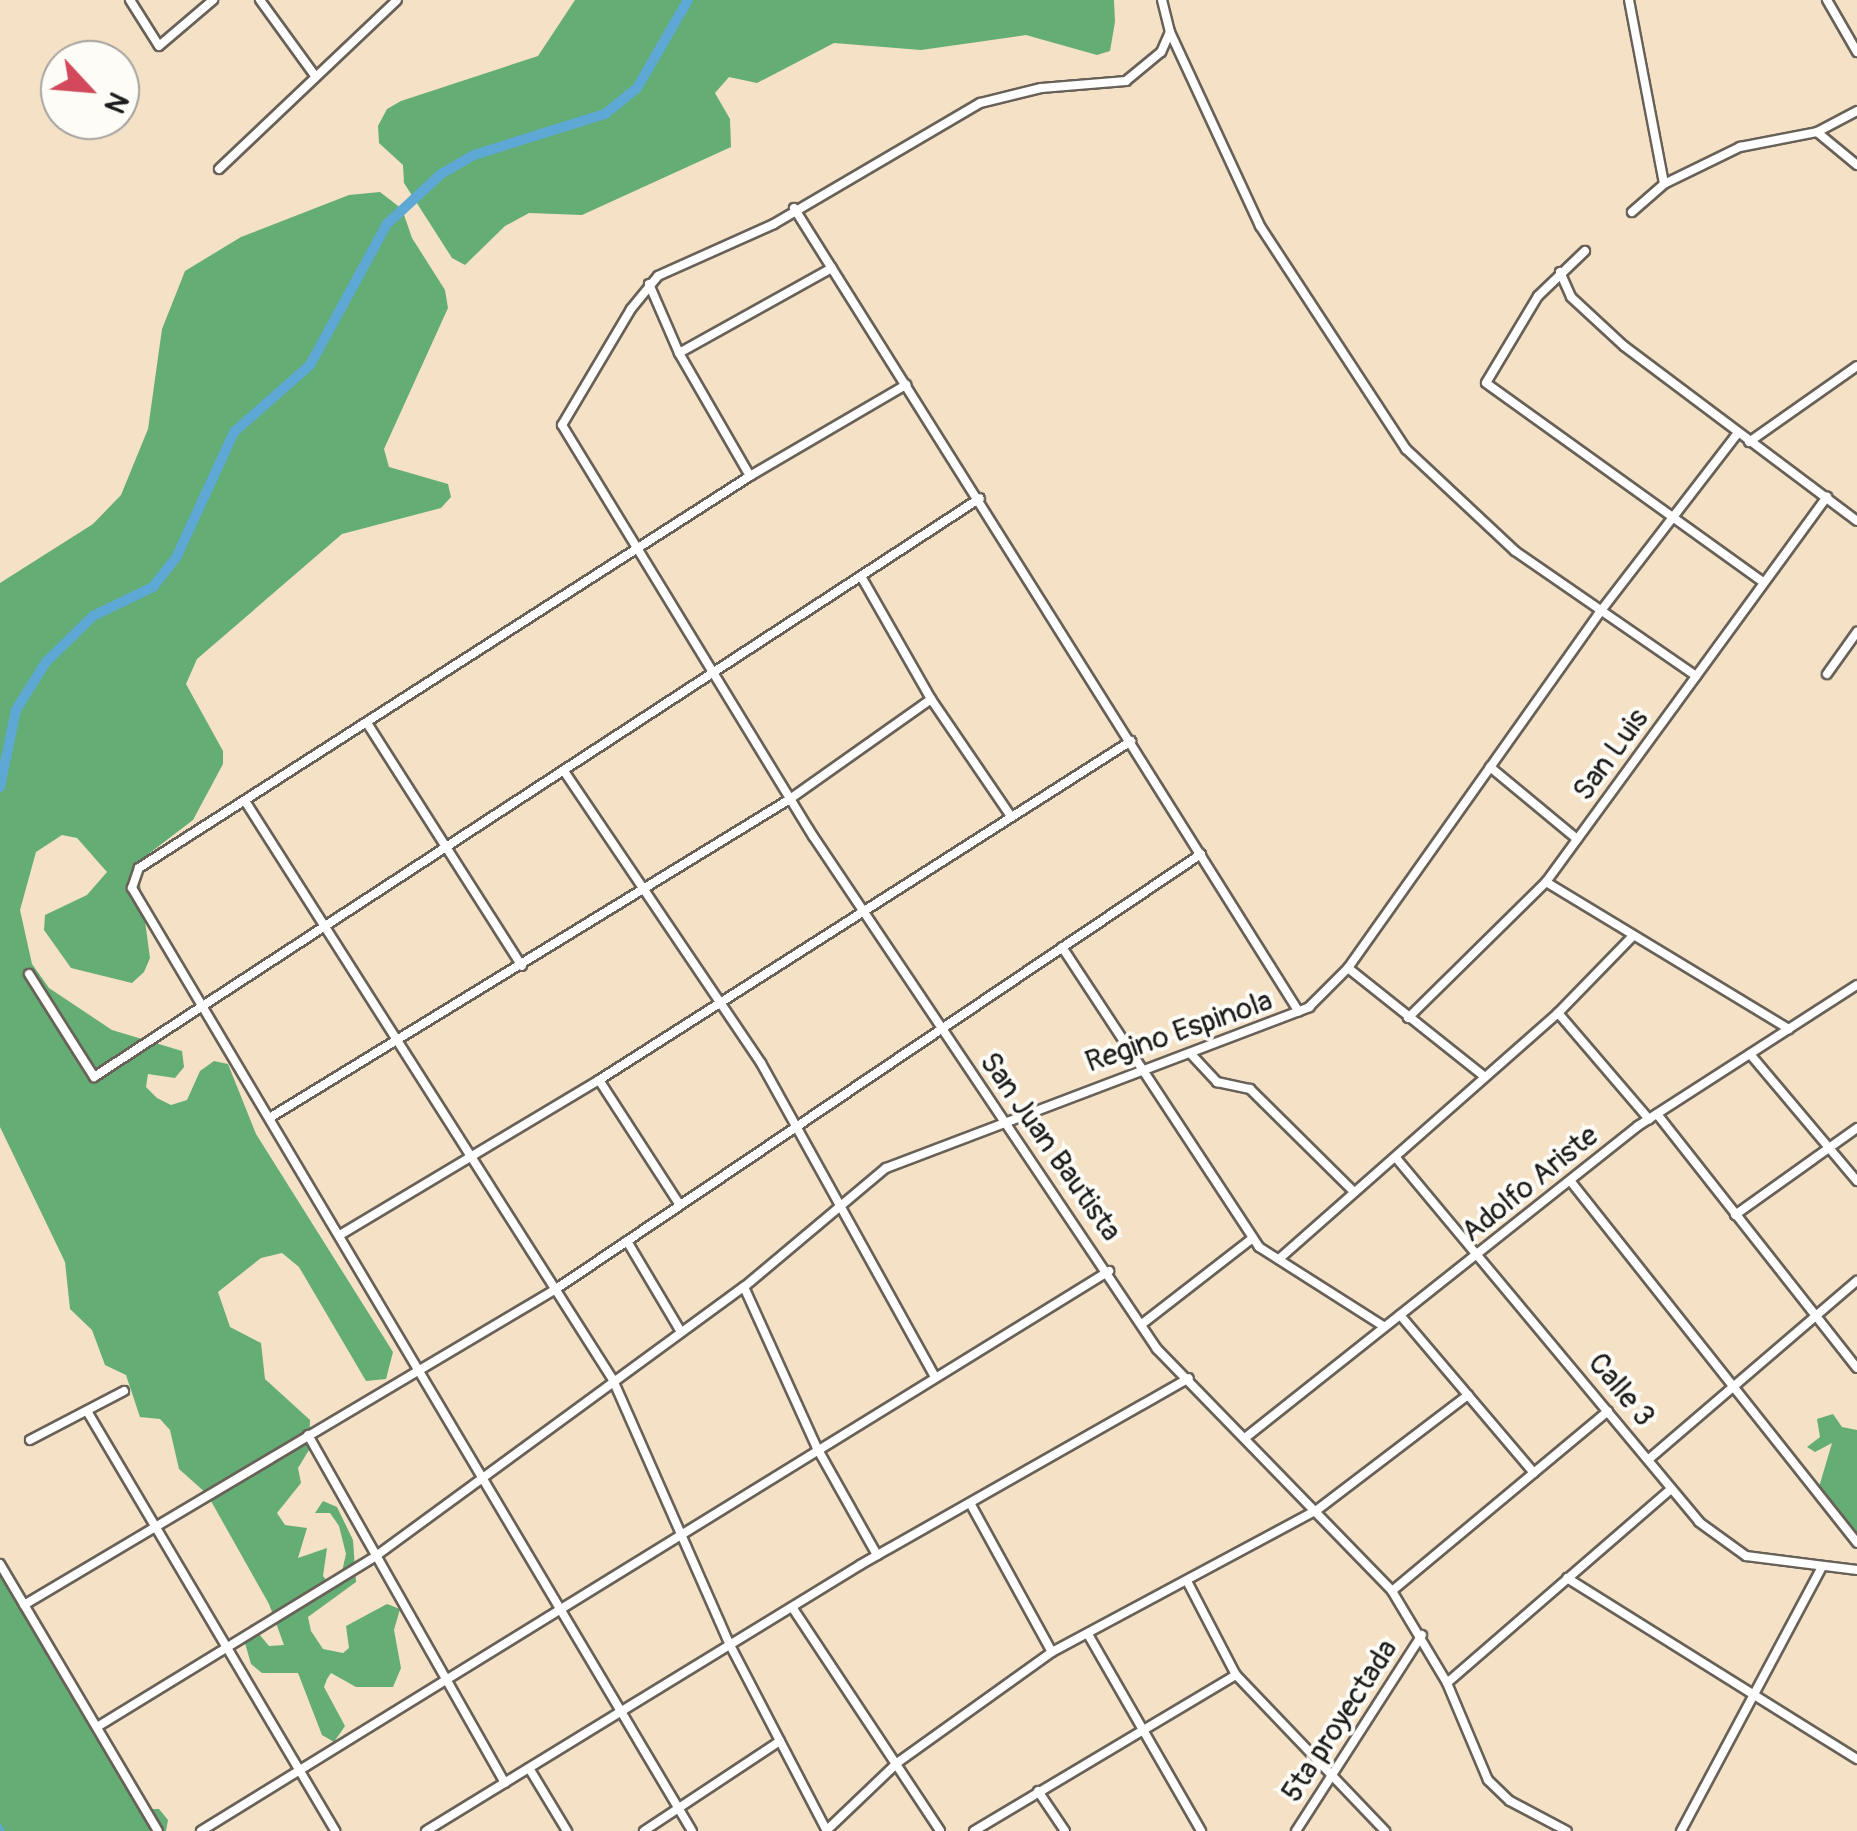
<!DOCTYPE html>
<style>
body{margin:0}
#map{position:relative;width:1857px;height:1831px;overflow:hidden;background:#f5e1c6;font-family:Pangolin,sans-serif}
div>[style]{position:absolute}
.forest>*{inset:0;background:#64ad74}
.stream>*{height:2.5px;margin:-1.25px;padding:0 1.25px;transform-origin:1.25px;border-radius:1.25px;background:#5ea8d6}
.canal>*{height:10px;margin:-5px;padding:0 5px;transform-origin:5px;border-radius:5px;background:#5ea8d6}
.roads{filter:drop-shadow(2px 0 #686158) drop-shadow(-2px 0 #686158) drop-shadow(0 2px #686158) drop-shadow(0 -2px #686158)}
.minor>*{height:8px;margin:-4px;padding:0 4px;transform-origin:4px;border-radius:4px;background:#fff}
span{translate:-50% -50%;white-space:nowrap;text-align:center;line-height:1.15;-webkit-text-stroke:8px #fdfcf7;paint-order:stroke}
.street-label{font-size:30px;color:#1c1c1c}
.north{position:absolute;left:40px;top:40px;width:100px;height:100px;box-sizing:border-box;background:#fdfcf7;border:2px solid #a3a29f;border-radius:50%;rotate:116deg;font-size:28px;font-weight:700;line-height:40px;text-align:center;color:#1c1c1c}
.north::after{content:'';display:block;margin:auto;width:35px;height:45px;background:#d1495b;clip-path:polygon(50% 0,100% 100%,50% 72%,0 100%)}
</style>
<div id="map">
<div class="forest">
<i style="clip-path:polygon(575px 0,1114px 0,1115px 22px,1110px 51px,1097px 55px,1026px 35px,921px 50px,834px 43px,757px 83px,729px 77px,715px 93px,730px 119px,731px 147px,582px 215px,529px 213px,505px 226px,465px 265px,452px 258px,404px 183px,403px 165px,379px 143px,378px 126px,387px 109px,401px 101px,538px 56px)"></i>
<i style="clip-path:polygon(380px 192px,402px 209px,412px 238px,445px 290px,448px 308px,384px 449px,389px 467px,448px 484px,451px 497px,441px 508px,342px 534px,197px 659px,186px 684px,223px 751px,223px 764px,193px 820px,147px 855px,140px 884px,150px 958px,144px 972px,132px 983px,71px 968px,44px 930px,45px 915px,87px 895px,107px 872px,77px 838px,62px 835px,36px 852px,20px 910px,32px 964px,49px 988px,112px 1030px,182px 1051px,184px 1067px,175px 1078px,148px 1074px,146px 1087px,157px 1098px,171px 1105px,187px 1100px,200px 1071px,214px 1061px,228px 1064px,256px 1134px,393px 1352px,386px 1379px,366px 1381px,299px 1267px,282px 1253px,261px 1258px,218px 1292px,230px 1327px,261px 1343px,265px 1379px,310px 1420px,309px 1450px,298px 1468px,301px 1483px,277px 1513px,285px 1525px,307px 1528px,298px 1558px,327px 1548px,323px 1576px,328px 1582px,341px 1576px,346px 1554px,339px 1526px,330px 1513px,315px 1513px,323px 1501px,337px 1507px,353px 1540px,356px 1582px,308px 1617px,311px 1631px,323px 1649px,343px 1653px,349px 1648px,346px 1626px,387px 1604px,400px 1609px,394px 1630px,401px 1668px,393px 1687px,356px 1687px,331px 1673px,327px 1679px,324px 1687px,345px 1726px,334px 1742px,322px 1735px,298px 1673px,262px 1673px,251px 1664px,243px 1636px,251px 1624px,269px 1646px,284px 1645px,269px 1604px,207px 1494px,179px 1469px,170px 1430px,160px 1419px,140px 1417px,126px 1375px,105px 1365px,92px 1330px,70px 1309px,65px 1262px,0 1127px,0 583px,93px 524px,121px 495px,148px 429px,162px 329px,185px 271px,241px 237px,349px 195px)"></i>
<i style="clip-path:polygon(1833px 1414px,1842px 1427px,1857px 1430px,1857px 1538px,1819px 1487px,1832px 1443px,1815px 1452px,1807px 1447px,1820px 1437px,1817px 1419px)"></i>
<i style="clip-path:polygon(0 1566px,144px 1809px,159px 1809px,168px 1820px,166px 1831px,0 1831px)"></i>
</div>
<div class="stream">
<i style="left:0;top:1825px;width:7px;rotate:63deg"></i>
</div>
<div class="canal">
<i style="left:0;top:787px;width:79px;rotate:-78.3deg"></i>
<i style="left:16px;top:710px;width:57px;rotate:-58deg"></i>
<i style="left:46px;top:662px;width:66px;rotate:-44.4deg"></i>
<i style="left:93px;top:616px;width:67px;rotate:-25.8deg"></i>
<i style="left:153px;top:587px;width:39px;rotate:-52deg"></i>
<i style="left:177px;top:556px;width:136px;rotate:-65.3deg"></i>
<i style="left:234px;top:432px;width:101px;rotate:-41.4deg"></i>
<i style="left:310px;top:365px;width:161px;rotate:-61.4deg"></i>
<i style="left:387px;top:224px;width:74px;rotate:-42.8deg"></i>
<i style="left:441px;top:174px;width:38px;rotate:-30deg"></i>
<i style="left:474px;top:155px;width:137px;rotate:-17.4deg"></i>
<i style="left:605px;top:114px;width:41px;rotate:-39.1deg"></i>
<i style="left:637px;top:88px;width:102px;rotate:-59.9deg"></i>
</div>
<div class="roads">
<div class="minor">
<i style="left:130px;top:0;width:54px;rotate:57.8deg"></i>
<i style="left:159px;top:46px;width:71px;rotate:-40.4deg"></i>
<i style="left:260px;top:0;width:95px;rotate:54deg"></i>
<i style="left:1162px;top:0;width:33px;rotate:76deg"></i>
<i style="left:1170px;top:32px;width:22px;rotate:114deg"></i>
<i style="left:1161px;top:52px;width:45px;rotate:140.4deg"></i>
<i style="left:1126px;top:81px;width:85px;rotate:175.3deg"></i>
<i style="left:1041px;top:88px;width:63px;rotate:166.2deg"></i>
<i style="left:980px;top:103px;width:239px;rotate:149.6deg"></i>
<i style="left:774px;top:224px;width:127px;rotate:155.9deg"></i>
<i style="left:658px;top:276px;width:43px;rotate:129.3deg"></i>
<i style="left:631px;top:309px;width:135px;rotate:120.7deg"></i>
<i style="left:562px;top:425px;width:482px;rotate:58.6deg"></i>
<i style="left:813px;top:836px;width:618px;rotate:56.16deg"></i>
<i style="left:1157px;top:1349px;width:337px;rotate:45.8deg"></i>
<i style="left:1392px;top:1591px;width:107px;rotate:59.1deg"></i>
<i style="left:1447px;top:1683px;width:105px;rotate:67.1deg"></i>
<i style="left:1488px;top:1780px;width:30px;rotate:44deg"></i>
<i style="left:1510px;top:1801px;width:64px;rotate:27.8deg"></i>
<i style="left:1629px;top:0;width:187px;rotate:79.2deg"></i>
<i style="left:1827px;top:0;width:60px;rotate:60deg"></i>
<i style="left:1170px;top:32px;width:214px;rotate:65.1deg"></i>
<i style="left:1260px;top:226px;width:267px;rotate:56.8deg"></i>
<i style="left:1406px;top:449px;width:149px;rotate:43.1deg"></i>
<i style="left:1515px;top:551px;width:220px;rotate:34.6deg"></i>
<i style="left:1857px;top:111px;width:45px;rotate:152.3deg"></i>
<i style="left:1817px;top:132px;width:52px;rotate:39.5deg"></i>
<i style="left:219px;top:169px;width:245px;rotate:-43.5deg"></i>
<i style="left:794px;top:208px;width:949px;rotate:57.87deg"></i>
<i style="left:1632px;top:212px;width:43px;rotate:-41.2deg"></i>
<i style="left:1664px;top:184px;width:85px;rotate:-26deg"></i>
<i style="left:1740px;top:147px;width:78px;rotate:-11deg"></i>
<i style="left:1585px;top:251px;width:65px;rotate:136.2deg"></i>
<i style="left:1538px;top:296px;width:101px;rotate:120.9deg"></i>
<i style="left:1486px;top:383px;width:342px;rotate:35.7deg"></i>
<i style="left:1560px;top:272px;width:27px;rotate:66deg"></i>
<i style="left:1571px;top:297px;width:72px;rotate:42.8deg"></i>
<i style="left:1624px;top:346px;width:291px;rotate:36.9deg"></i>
<i style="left:649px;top:284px;width:75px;rotate:66.5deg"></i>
<i style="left:679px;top:353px;width:142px;rotate:60deg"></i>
<i style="left:679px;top:353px;width:175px;rotate:-29.1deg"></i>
<i style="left:1749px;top:442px;width:132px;rotate:-35.1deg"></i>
<i style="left:862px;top:578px;width:139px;rotate:60.3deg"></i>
<i style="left:931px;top:699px;width:140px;rotate:55.7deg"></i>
<i style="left:1827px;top:674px;width:52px;rotate:-54.5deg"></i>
<i style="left:367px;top:723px;width:288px;rotate:57.5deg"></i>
<i style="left:1490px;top:767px;width:113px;rotate:39.6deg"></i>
<i style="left:566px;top:774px;width:349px;rotate:56deg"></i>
<i style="left:761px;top:1063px;width:359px;rotate:61deg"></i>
<i style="left:245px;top:801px;width:686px;rotate:57.56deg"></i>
<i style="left:613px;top:1380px;width:290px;rotate:66.2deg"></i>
<i style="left:730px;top:1645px;width:210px;rotate:62.5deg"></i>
<i style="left:1546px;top:882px;width:284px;rotate:31.2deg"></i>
<i style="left:1062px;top:947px;width:359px;rotate:56.7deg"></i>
<i style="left:1259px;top:1247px;width:147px;rotate:32.5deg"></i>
<i style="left:1348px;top:968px;width:174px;rotate:38.5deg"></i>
<i style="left:29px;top:974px;width:122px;rotate:57.7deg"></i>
<i style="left:94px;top:1077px;width:1058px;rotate:-33.16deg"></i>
<i style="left:1558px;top:1013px;width:140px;rotate:49.4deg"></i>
<i style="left:1408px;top:1018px;width:194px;rotate:-44.6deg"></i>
<i style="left:1546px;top:882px;width:477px;rotate:-53.9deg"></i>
<i style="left:1190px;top:1053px;width:40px;rotate:47deg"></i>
<i style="left:1217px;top:1082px;width:34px;rotate:12deg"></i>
<i style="left:1250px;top:1089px;width:146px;rotate:44.7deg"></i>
<i style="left:1750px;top:1054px;width:166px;rotate:49.9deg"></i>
<i style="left:599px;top:1080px;width:149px;rotate:57.1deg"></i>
<i style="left:1657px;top:1114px;width:323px;rotate:51.8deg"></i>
<i style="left:271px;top:1117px;width:609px;rotate:-31.5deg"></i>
<i style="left:790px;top:799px;width:173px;rotate:-35.3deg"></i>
<i style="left:1397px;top:1159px;width:472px;rotate:50.2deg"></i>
<i style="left:1699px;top:1522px;width:58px;rotate:35.9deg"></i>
<i style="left:1746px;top:1556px;width:112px;rotate:7.2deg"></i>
<i style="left:1572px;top:1183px;width:459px;rotate:51.6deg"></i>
<i style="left:1735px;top:1215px;width:150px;rotate:-35.5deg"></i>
<i style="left:340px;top:1235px;width:302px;rotate:-30.9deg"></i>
<i style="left:599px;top:1080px;width:631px;rotate:-32.51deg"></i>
<i style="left:627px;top:1241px;width:106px;rotate:59.3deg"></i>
<i style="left:1279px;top:1259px;width:372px;rotate:-41.4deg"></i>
<i style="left:1558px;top:1013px;width:105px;rotate:-45.8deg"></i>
<i style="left:744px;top:1287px;width:177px;rotate:65.6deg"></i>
<i style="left:817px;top:1448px;width:123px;rotate:60.7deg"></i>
<i style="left:1400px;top:1315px;width:207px;rotate:49.7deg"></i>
<i style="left:1142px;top:1324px;width:140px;rotate:-37.8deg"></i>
<i style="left:87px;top:1411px;width:488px;rotate:59.4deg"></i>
<i style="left:308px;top:1435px;width:400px;rotate:60.5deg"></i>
<i style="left:1245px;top:1438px;width:502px;rotate:-38.45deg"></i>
<i style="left:1638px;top:1126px;width:260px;rotate:-32.8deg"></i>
<i style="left:30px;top:1440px;width:106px;rotate:-27.5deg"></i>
<i style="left:1649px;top:1459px;width:274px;rotate:-40.6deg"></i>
<i style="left:970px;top:1503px;width:170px;rotate:61.2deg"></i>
<i style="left:0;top:1564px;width:310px;rotate:59.4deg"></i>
<i style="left:1567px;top:1578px;width:342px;rotate:32deg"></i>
<i style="left:1187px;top:1581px;width:106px;rotate:62.5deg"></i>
<i style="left:1236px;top:1675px;width:216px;rotate:46.3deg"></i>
<i style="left:1392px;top:1591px;width:281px;rotate:-39.8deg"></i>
<i style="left:24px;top:1605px;width:619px;rotate:-30.71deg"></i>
<i style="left:556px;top:1289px;width:778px;rotate:-34deg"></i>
<i style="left:792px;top:1607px;width:268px;rotate:56.5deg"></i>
<i style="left:1089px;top:1636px;width:225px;rotate:60.1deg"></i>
<i style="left:1447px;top:1683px;width:296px;rotate:-40.9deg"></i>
<i style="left:97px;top:1727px;width:327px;rotate:-31.5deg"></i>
<i style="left:376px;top:1556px;width:456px;rotate:-36.2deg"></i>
<i style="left:744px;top:1287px;width:185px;rotate:-40deg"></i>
<i style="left:886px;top:1168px;width:453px;rotate:-20.8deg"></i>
<i style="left:1309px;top:1007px;width:55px;rotate:-45deg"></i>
<i style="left:1348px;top:968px;width:436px;rotate:-54.7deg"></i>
<i style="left:1600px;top:612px;width:226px;rotate:-52.4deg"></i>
<i style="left:529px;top:1768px;width:74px;rotate:58.9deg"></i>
<i style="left:1038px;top:1791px;width:48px;rotate:56deg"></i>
<i style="left:827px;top:1830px;width:97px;rotate:-43.7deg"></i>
<i style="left:897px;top:1763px;width:191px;rotate:-35.6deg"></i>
<i style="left:1052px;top:1652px;width:301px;rotate:-28.2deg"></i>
<i style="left:1317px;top:1510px;width:190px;rotate:-37.3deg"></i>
<i style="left:201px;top:1831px;width:1067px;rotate:-31.66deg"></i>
<i style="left:426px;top:1831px;width:509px;rotate:-31.5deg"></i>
<i style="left:860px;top:1565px;width:378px;rotate:-29.6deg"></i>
<i style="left:644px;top:1831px;width:163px;rotate:-33.5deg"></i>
<i style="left:692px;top:1831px;width:1097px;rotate:-120.7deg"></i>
<i style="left:132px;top:888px;width:21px;rotate:-71deg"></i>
<i style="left:139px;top:868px;width:726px;rotate:-32.68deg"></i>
<i style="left:750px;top:476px;width:181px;rotate:-30.3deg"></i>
<i style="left:974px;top:1831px;width:305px;rotate:-30.8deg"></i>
<i style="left:1296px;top:1831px;width:233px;rotate:-57.3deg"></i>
<i style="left:1681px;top:1831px;width:299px;rotate:-61.9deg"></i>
</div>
</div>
<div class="street-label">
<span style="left:1611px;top:755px;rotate:-54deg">San Luis</span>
<span style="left:1179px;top:1032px;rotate:-19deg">Regino Espinola</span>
<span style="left:1050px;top:1147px;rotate:55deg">San Juan Bautista</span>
<span style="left:1530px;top:1184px;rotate:-39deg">Adolfo Ariste</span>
<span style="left:1621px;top:1390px;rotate:50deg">Calle 3</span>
<span style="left:1340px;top:1721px;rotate:-57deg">5ta proyectada</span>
</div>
<div class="north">N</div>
</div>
